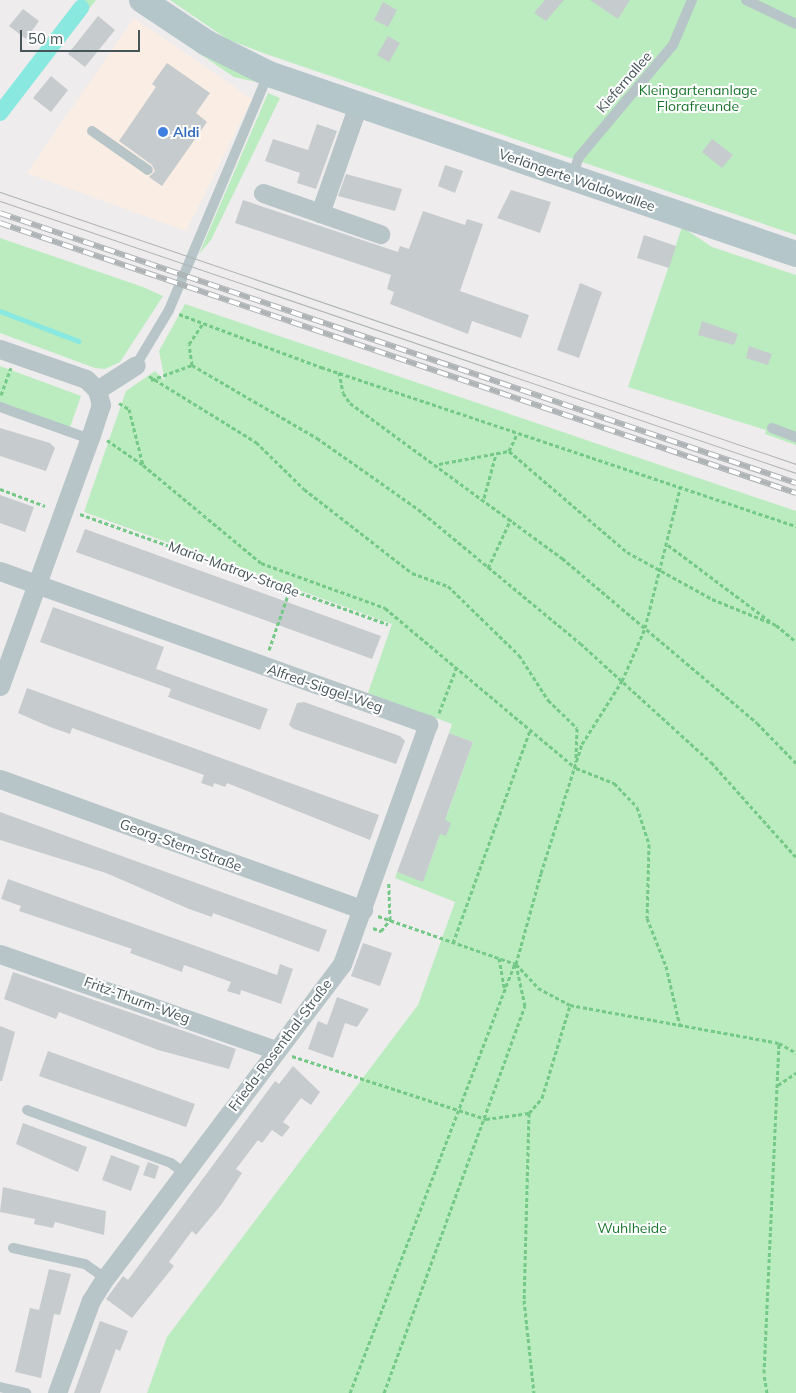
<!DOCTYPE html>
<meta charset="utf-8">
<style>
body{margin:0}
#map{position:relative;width:796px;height:1393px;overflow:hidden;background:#efeced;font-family:Mulish,sans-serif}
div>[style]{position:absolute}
.commercial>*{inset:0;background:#faede4}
.green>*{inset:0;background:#baecbf}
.stream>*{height:5px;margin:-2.5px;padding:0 2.5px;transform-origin:2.5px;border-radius:2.5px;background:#89e8e0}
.canal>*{height:16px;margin:-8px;padding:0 8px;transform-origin:8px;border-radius:8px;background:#89e8e0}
.building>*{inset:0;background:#c6cbce}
.path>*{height:3px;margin-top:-1.5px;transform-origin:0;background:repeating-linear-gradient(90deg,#74c987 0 4px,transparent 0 6.5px)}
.lane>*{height:10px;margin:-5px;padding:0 5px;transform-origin:5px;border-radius:5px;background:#b7c5c8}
.street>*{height:19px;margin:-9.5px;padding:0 9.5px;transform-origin:9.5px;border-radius:9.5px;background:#b7c5c8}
.secondary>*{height:26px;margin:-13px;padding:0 13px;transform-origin:13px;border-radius:13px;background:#b5c6cb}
.tram>*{height:1px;margin:-0.5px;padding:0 0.5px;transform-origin:0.5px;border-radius:0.5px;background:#aeb4b6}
.rail>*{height:5.5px;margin-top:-2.75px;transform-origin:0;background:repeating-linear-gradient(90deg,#fff 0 11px,#aeb4b6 0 22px);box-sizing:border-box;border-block:1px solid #aeb4b6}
.dots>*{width:14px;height:14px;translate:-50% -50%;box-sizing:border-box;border:2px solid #fff;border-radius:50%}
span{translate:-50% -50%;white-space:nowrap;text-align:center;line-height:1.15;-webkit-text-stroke:4px #fff;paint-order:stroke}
.street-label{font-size:14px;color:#455558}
.park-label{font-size:14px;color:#19762d}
.shop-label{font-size:14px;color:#366cbe;font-weight:700}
.left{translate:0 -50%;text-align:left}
.scale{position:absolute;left:20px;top:30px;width:120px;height:22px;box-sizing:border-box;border:2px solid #455558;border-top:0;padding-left:6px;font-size:15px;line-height:18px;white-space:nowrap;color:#455558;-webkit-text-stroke:4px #fff;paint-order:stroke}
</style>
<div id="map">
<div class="commercial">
<i style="clip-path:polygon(134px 18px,252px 99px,186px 231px,27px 173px)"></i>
</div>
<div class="green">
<i style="clip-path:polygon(84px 0,96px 0,0 121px,0 106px)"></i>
<i style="clip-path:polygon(170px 0,796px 0,796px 235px,263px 53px,227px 39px)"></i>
<i style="clip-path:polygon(172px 35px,261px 83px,234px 77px)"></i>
<i style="clip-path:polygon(268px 93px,280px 98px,211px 240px,199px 254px)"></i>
<i style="clip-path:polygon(682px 227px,712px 247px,796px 275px,796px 445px,765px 434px,766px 430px,628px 387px)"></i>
<i style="clip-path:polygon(0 238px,143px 287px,163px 296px,120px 362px,105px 369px,95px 368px,0 333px)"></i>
<i style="clip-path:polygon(185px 304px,796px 511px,796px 1393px,147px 1393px,167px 1337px,418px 1005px,455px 902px,395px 878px,397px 872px,423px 881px,439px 837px,414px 828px,447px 815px,473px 742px,449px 733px,452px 724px,368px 693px,392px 624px,84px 512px,126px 391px,155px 371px,165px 381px,159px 351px)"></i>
<i style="clip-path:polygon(0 366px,81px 396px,69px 430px,0 405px)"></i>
</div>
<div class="stream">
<i style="left:0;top:311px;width:84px;rotate:21deg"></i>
</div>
<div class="canal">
<i style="left:0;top:113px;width:133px;rotate:-52.4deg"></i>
</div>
<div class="building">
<i style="clip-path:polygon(545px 0,564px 0,546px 21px,534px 13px)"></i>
<i style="clip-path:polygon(590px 0,630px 0,618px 19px)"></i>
<i style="clip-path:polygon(383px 2px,397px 10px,388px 27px,374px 20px)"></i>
<i style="clip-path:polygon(23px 9px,39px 21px,26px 39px,9px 26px)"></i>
<i style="clip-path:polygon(98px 16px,115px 30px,85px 67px,68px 54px)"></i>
<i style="clip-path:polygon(388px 36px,400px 43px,389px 62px,377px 55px)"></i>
<i style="clip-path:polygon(167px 63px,210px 93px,196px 113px,207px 122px,162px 186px,149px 177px,155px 171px,152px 165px,119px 141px,156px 87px,152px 84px)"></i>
<i style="clip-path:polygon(51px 76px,68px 90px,51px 112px,33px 98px)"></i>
<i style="clip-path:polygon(317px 124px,337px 131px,316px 189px,297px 183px,300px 173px,265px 161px,273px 139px,308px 150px)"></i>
<i style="clip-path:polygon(712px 139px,733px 155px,722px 168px,702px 152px)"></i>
<i style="clip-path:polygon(445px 165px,463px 171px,455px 193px,438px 186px)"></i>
<i style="clip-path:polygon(346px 174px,402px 189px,395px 211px,338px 196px)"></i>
<i style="clip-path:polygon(511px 190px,551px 202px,540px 233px,497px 218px)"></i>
<i style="clip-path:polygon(243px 200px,398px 252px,400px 246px,409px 249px,423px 211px,465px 225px,467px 219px,483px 224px,460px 291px,529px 315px,521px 338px,472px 321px,468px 334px,390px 304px,394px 292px,387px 289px,391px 275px,235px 223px)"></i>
<i style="clip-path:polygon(644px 235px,676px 246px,669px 268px,637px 258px)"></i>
<i style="clip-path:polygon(580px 283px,602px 292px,579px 358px,557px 350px)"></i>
<i style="clip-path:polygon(702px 321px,738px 334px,734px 345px,698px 335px)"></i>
<i style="clip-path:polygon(749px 346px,772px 354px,768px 365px,746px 358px)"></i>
<i style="clip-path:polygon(0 428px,50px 443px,55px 448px,46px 471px,0 456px)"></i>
<i style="clip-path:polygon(0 495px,34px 507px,25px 532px,0 523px)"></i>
<i style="clip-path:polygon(85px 529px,381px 636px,372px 659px,76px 552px)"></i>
<i style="clip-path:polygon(53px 607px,164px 647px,156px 669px,268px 709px,260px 730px,168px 697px,171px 689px,40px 642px)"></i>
<i style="clip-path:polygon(27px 688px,379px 815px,370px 840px,227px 783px,225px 787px,214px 783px,213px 787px,201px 783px,204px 775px,72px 728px,70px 734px,50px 727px,18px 713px)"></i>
<i style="clip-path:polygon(304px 702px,400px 736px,405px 741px,396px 764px,294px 729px,289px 725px,297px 703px)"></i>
<i style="clip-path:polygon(449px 733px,473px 742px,445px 820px,451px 823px,446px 836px,440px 834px,423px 882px,397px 872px)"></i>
<i style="clip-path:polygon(0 812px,327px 930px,319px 952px,213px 913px,212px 917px,189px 909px,106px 873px,0 840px)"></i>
<i style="clip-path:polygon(8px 879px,277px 975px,280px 964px,293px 969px,281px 1004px,241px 990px,240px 995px,227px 991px,231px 982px,184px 965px,182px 972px,130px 953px,132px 949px,19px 911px,21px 906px,1px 899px)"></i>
<i style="clip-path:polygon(363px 943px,392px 953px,380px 986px,351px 976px)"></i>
<i style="clip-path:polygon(13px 972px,236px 1049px,229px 1069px,158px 1050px,59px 1012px,56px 1019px,4px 999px)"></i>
<i style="clip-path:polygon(337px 997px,369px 1009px,357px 1027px,345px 1023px,333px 1058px,308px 1049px,318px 1021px,327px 1025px)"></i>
<i style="clip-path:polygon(0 1026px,15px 1032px,2px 1081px,0 1081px)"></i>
<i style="clip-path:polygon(48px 1051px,195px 1104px,186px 1127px,39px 1076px)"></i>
<i style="clip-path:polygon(293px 1066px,320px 1092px,311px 1105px,301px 1098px,283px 1122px,290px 1127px,282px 1137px,272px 1130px,262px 1143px,258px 1140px,236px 1169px,242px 1173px,221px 1205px,196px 1235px,192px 1231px,169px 1262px,174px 1266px,132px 1318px,106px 1299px,123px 1276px,128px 1280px,275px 1081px,279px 1084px)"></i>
<i style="clip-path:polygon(23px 1123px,87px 1147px,78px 1172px,16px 1144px)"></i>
<i style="clip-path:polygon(111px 1155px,140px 1166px,131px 1191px,102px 1180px)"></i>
<i style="clip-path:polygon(148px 1162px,159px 1166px,155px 1179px,143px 1175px)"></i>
<i style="clip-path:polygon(3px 1187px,106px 1211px,104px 1235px,55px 1222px,53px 1228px,34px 1224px,35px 1219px,0 1212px)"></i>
<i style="clip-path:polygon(49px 1269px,71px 1274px,60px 1315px,54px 1314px,41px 1378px,15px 1372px,30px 1308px,39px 1310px)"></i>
<i style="clip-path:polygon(100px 1321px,128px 1331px,120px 1351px,116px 1349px,100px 1393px,74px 1393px)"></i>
</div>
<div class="path">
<i style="left:179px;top:314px;width:152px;rotate:20.5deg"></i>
<i style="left:321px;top:367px;width:501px;rotate:18.51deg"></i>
<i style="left:192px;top:365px;width:145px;rotate:30.3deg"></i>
<i style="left:317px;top:438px;width:123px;rotate:35.1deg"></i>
<i style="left:418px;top:509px;width:210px;rotate:39.6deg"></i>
<i style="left:580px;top:643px;width:177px;rotate:42.3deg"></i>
<i style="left:711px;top:762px;width:127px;rotate:48.2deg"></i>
<i style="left:192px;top:365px;width:21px;rotate:-98deg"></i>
<i style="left:189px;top:344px;width:25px;rotate:-56deg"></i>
<i style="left:339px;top:372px;width:21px;rotate:79deg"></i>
<i style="left:343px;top:393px;width:12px;rotate:55deg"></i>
<i style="left:350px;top:403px;width:263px;rotate:36.2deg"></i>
<i style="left:562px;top:558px;width:255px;rotate:40.2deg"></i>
<i style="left:757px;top:723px;width:56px;rotate:45.7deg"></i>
<i style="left:149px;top:376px;width:126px;rotate:31.7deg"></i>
<i style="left:256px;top:442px;width:67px;rotate:44.4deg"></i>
<i style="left:304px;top:489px;width:137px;rotate:37.9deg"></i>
<i style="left:412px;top:573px;width:38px;rotate:20deg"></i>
<i style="left:448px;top:586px;width:99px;rotate:44.2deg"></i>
<i style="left:519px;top:655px;width:54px;rotate:57.2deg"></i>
<i style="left:548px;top:700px;width:40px;rotate:44deg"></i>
<i style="left:577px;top:728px;width:34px;rotate:92deg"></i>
<i style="left:151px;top:380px;width:44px;rotate:-20.1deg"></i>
<i style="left:1px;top:395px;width:29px;rotate:-70deg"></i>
<i style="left:119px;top:403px;width:12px;rotate:31deg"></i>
<i style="left:129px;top:409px;width:58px;rotate:76deg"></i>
<i style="left:143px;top:465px;width:153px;rotate:39.7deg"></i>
<i style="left:261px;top:563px;width:132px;rotate:19.9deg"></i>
<i style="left:385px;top:608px;width:249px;rotate:40deg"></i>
<i style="left:576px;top:768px;width:41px;rotate:21.5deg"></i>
<i style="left:614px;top:783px;width:33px;rotate:46deg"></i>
<i style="left:637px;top:807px;width:39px;rotate:72deg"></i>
<i style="left:649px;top:844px;width:74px;rotate:91.5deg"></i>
<i style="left:647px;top:918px;width:52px;rotate:68.4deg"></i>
<i style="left:666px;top:966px;width:62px;rotate:76.9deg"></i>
<i style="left:107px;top:440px;width:44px;rotate:34.8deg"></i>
<i style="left:509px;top:451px;width:155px;rotate:40.6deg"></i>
<i style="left:627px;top:552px;width:97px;rotate:28.9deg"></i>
<i style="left:712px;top:599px;width:69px;rotate:22.1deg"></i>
<i style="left:776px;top:625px;width:26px;rotate:40deg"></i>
<i style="left:439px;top:464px;width:71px;rotate:-10.5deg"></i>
<i style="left:509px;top:451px;width:19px;rotate:-65deg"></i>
<i style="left:0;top:489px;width:48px;rotate:20.7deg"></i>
<i style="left:484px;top:498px;width:46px;rotate:-74.7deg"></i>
<i style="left:80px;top:514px;width:327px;rotate:19.7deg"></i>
<i style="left:668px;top:545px;width:129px;rotate:36.8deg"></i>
<i style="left:488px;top:568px;width:54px;rotate:-64.9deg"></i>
<i style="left:269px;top:650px;width:65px;rotate:-71deg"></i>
<i style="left:439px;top:713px;width:47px;rotate:-68.9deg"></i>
<i style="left:378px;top:916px;width:146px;rotate:19.2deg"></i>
<i style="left:516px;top:964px;width:33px;rotate:47deg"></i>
<i style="left:538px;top:988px;width:36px;rotate:28deg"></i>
<i style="left:570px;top:1005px;width:212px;rotate:10.3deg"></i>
<i style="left:779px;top:1043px;width:20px;rotate:30deg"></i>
<i style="left:373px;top:928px;width:9px;rotate:21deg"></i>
<i style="left:381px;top:931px;width:14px;rotate:-51deg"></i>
<i style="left:390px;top:920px;width:37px;rotate:-92deg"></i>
<i style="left:453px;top:943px;width:226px;rotate:-70.1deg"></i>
<i style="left:499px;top:958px;width:34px;rotate:80deg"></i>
<i style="left:292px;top:1056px;width:204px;rotate:18deg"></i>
<i style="left:486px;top:1119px;width:43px;rotate:-7.9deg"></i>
<i style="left:529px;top:1113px;width:20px;rotate:-49deg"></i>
<i style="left:542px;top:1098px;width:97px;rotate:-73.2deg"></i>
<i style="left:778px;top:1085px;width:22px;rotate:-34deg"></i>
<i style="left:529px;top:1113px;width:187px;rotate:91.5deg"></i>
<i style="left:524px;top:1300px;width:94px;rotate:83.9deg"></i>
<i style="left:350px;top:1393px;width:460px;rotate:-69deg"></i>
<i style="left:384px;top:1393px;width:412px;rotate:-70deg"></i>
<i style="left:525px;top:1006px;width:43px;rotate:-102.1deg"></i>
<i style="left:516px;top:964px;width:94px;rotate:-74.6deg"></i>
<i style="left:541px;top:873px;width:135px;rotate:-72.4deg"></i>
<i style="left:582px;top:744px;width:75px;rotate:-57.6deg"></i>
<i style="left:622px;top:681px;width:58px;rotate:-66.5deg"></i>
<i style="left:645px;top:628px;width:147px;rotate:-75.9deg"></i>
<i style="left:767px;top:1393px;width:20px;rotate:-99deg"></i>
<i style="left:764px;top:1373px;width:330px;rotate:-87.4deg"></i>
</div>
<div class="lane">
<i style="left:746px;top:0;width:55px;rotate:25.6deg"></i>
<i style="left:92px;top:131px;width:68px;rotate:34.9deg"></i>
<i style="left:572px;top:177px;width:21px;rotate:-71deg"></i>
<i style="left:579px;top:157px;width:146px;rotate:-50deg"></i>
<i style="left:673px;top:45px;width:49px;rotate:-67.1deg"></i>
<i style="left:136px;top:365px;width:64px;rotate:-59deg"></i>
<i style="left:169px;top:310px;width:255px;rotate:-67.2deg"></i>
<i style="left:0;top:407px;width:96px;rotate:19.6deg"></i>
<i style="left:772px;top:428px;width:26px;rotate:21deg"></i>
<i style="left:27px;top:1110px;width:153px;rotate:20.2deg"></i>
<i style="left:171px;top:1163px;width:18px;rotate:38deg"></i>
<i style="left:13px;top:1248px;width:74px;rotate:12.5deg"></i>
<i style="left:85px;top:1264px;width:24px;rotate:35deg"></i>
<i style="left:0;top:1387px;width:27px;rotate:13deg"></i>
</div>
<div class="street">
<i style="left:263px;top:193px;width:60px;rotate:19.3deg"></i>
<i style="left:320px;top:213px;width:114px;rotate:-70.6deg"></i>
<i style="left:320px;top:213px;width:64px;rotate:19.3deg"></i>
<i style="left:0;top:349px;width:91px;rotate:19.2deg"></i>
<i style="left:86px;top:379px;width:16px;rotate:45deg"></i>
<i style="left:97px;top:390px;width:46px;rotate:-32.7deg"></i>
<i style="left:0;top:571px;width:455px;rotate:19.7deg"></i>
<i style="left:428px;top:724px;width:255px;rotate:109.7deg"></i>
<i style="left:342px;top:964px;width:393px;rotate:127deg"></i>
<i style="left:105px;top:1278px;width:26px;rotate:122deg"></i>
<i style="left:91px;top:1300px;width:99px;rotate:110.1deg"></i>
<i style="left:0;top:686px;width:267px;rotate:-70.1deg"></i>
<i style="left:91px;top:435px;width:32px;rotate:-72deg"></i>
<i style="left:101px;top:405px;width:16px;rotate:-105deg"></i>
<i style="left:0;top:779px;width:386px;rotate:19.8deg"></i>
<i style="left:0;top:954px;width:291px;rotate:19.2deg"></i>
</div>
<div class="secondary">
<i style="left:142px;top:0;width:78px;rotate:33.5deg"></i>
<i style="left:207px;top:43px;width:69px;rotate:26.6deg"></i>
<i style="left:269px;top:74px;width:557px;rotate:18.86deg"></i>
</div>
<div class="tram">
<i style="left:0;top:192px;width:841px;rotate:18.87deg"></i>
<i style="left:0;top:201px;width:841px;rotate:18.87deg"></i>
</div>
<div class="rail">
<i style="left:0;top:213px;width:841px;rotate:18.74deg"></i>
<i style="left:0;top:223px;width:841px;rotate:18.74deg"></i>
</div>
<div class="dots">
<i style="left:163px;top:132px;background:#3f7fe0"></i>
</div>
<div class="street-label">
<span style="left:624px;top:82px;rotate:-49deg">Kiefernallee</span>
<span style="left:577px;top:180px;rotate:19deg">Verlängerte Waldowallee</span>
<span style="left:234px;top:569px;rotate:20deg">Maria-Matray-Straße</span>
<span style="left:325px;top:688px;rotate:19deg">Alfred-Siggel-Weg</span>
<span style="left:181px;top:845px;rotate:20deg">Georg-Stern-Straße</span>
<span style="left:137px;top:1000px;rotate:20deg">Fritz-Thurm-Weg</span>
<span style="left:280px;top:1045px;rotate:-53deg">Frieda-Rosenthal-Straße</span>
</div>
<div class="park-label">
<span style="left:698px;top:98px">Kleingartenanlage<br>Florafreunde</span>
<span style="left:632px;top:1228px">Wuhlheide</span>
</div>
<div class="shop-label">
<span class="left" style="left:173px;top:132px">Aldi</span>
</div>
<div class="scale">50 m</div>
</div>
